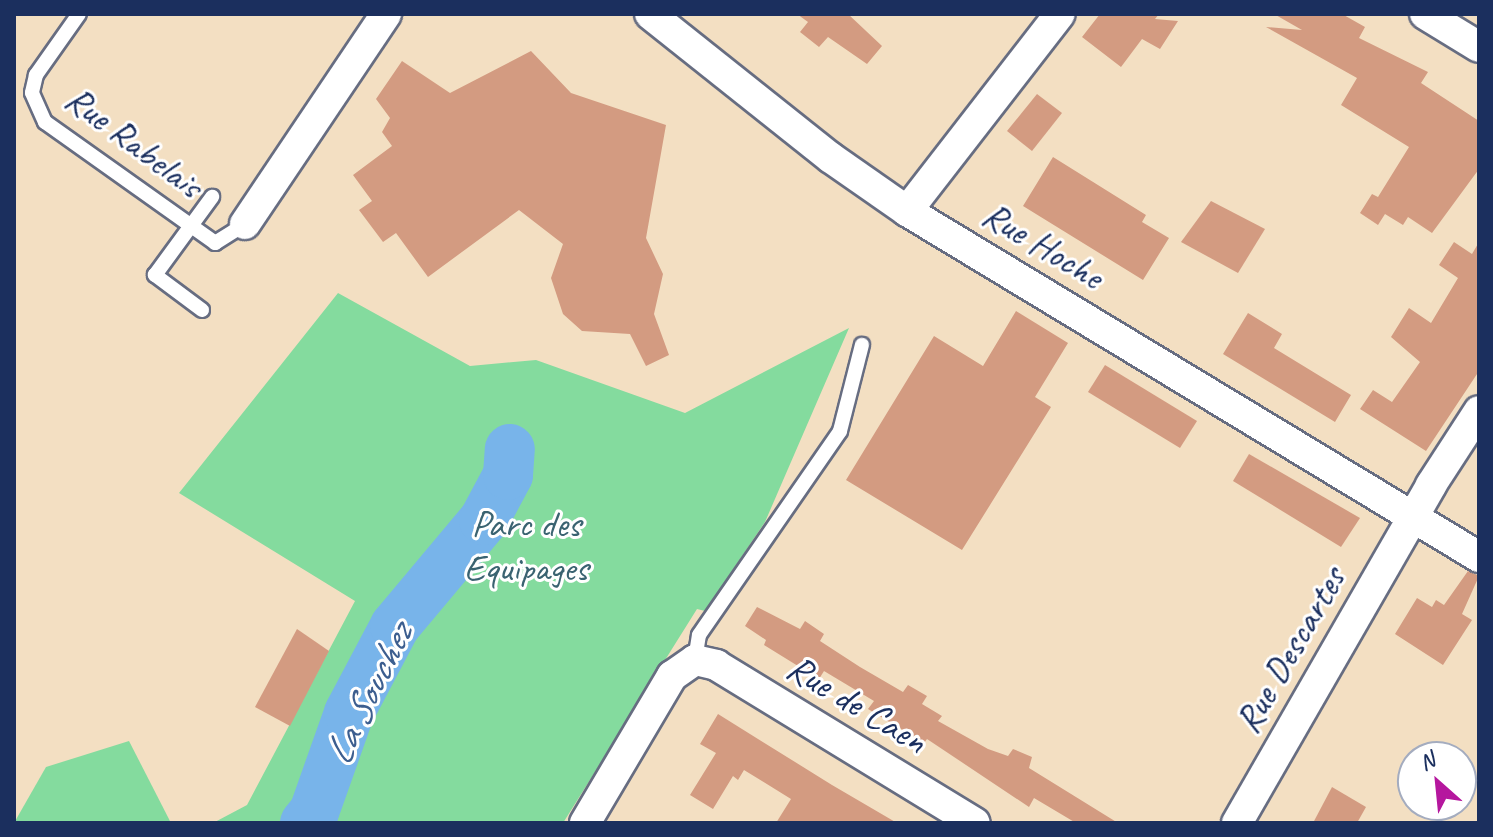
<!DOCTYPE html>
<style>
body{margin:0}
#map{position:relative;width:1493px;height:837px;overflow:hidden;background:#f3dfc2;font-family:Caveat,sans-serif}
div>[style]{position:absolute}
.green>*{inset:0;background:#84db9e}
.river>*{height:50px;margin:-25px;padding:0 25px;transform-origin:25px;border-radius:25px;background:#78b4ea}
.building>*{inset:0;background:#d39b81}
.roads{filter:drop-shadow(2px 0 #676d81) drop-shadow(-2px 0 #676d81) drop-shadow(0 2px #676d81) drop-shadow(0 -2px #676d81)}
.lane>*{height:14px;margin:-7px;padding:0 7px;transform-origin:7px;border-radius:7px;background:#fff}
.street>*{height:30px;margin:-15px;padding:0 15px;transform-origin:15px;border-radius:15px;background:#fff}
span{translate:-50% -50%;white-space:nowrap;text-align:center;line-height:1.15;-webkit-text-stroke:6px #fff;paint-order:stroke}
.street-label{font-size:38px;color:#1b2f5e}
.park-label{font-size:38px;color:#3a6371}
.water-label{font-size:40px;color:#3c5e8f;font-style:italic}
.frame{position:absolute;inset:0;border:16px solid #1b2f5e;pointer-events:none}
.north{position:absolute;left:1397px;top:741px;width:80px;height:80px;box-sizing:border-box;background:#fff;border:2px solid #a4acbf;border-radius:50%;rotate:333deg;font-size:22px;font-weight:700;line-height:32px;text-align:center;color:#1b2f5e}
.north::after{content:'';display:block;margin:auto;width:28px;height:36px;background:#b5179e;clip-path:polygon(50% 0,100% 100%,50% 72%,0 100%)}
</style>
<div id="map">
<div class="green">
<i style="clip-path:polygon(338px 293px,470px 366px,536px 360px,685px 413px,849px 328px,765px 522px,705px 611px,697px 609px,563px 823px,213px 823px,247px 805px,355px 601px,179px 493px)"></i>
<i style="clip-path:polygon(129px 741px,171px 823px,14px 823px,46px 767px)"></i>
</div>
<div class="river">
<i style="left:305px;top:823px;width:14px;rotate:-51deg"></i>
<i style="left:314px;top:812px;width:105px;rotate:-70.5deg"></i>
<i style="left:349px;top:713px;width:98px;rotate:-62.1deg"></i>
<i style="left:395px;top:626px;width:138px;rotate:-50deg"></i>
<i style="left:484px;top:520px;width:51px;rotate:-61.9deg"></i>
<i style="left:508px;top:475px;width:26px;rotate:-86deg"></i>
</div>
<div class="building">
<i style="clip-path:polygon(797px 14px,848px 14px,882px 46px,867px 64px,828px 37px,819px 47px,800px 32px,808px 22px)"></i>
<i style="clip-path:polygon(1100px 14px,1159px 14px,1155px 19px,1178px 21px,1160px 49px,1142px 39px,1121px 67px,1082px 37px)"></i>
<i style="clip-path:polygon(1274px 14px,1342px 14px,1365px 27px,1359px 38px,1428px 72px,1421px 83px,1479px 121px,1479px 169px,1432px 233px,1408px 217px,1403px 225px,1385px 214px,1378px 225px,1360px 213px,1372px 194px,1378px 197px,1409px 147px,1341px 105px,1357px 78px,1266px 27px,1302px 30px)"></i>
<i style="clip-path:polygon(531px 51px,571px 93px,666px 125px,646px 238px,663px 274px,654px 314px,669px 355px,646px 366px,630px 334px,582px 331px,563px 314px,551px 278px,563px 244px,519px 210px,428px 277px,396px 233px,383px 242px,359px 210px,372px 201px,353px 175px,392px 146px,382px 132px,390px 118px,376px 99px,402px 61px,450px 93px)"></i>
<i style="clip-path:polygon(1037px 94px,1062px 113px,1032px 151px,1007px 131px)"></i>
<i style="clip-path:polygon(1053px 157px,1146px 215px,1142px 222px,1169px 238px,1143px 280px,1023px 206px)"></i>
<i style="clip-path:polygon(1211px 201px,1265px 229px,1238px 273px,1181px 242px)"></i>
<i style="clip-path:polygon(1454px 242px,1472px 254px,1479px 242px,1479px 371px,1426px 451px,1360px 409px,1373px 390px,1392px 402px,1420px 362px,1391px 337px,1409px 308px,1431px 323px,1458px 278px,1439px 265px)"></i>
<i style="clip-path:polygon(1016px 311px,1068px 343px,1035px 397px,1051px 407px,962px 550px,846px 480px,934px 336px,983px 366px)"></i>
<i style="clip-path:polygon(1248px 313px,1282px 334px,1274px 348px,1351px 395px,1335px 422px,1223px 354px)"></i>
<i style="clip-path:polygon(1105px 365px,1197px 421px,1180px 448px,1088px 392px)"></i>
<i style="clip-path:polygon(1249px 454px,1360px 518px,1341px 547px,1233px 481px)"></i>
<i style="clip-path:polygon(1468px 571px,1479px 576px,1462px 614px,1472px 620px,1443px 665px,1395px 634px,1417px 598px,1432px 607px,1436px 600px,1444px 605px)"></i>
<i style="clip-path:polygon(757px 607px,800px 629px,805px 621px,824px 634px,820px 641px,860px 667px,903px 692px,908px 685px,927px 696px,922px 704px,942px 716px,938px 721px,988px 749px,1008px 756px,1013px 749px,1032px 757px,1029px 768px,1118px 823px,1076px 823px,1034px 798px,1029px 807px,927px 739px,924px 743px,868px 709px,874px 701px,824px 671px,819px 679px,764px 645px,766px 640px,745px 626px)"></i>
<i style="clip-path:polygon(297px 629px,329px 651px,290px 726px,255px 707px)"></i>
<i style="clip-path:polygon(718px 714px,832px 785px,897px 823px,776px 823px,791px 799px,744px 770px,738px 780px,733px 776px,713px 809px,690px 795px,716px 753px,700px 744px)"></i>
<i style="clip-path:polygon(1332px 787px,1366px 807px,1357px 823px,1313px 823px)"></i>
</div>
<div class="roads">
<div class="lane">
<i style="left:79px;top:14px;width:75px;rotate:125.2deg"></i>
<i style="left:36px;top:75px;width:18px;rotate:103deg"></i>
<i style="left:32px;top:93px;width:32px;rotate:66deg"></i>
<i style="left:45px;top:122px;width:209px;rotate:35.4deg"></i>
<i style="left:215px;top:243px;width:36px;rotate:-32deg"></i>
<i style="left:202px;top:310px;width:59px;rotate:-143.3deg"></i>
<i style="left:155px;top:275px;width:97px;rotate:-53.8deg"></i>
<i style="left:695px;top:660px;width:25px;rotate:-81deg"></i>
<i style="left:699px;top:635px;width:248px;rotate:-55.3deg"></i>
<i style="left:840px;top:431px;width:89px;rotate:-75.7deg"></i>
</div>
<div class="street">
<i style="left:650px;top:14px;width:231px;rotate:38.5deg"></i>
<i style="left:831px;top:158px;width:93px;rotate:34.9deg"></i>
<i style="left:907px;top:211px;width:669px;rotate:31.17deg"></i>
<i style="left:1425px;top:14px;width:63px;rotate:31.4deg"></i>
<i style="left:907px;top:211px;width:249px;rotate:-52.2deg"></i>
<i style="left:245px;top:224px;width:253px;rotate:-56.1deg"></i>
<i style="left:585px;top:823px;width:171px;rotate:-59.4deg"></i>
<i style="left:672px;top:676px;width:28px;rotate:-35deg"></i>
<i style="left:695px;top:660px;width:22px;rotate:13deg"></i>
<i style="left:716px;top:665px;width:303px;rotate:31.4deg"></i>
<i style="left:1237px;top:823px;width:390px;rotate:-60.1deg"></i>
<i style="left:1431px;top:485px;width:88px;rotate:-57deg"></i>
</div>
</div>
<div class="street-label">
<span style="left:134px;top:142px;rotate:37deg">Rue Rabelais</span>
<span style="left:1043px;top:245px;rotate:31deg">Rue Hoche</span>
<span style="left:1290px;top:650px;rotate:-60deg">Rue Descartes</span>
<span style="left:857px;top:704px;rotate:31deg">Rue de Caen</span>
</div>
<div class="park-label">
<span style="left:526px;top:546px">Parc des<br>Equipages</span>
</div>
<div class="water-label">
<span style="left:368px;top:694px;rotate:-64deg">La Souchez</span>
</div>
<div class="frame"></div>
<div class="north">N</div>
</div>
